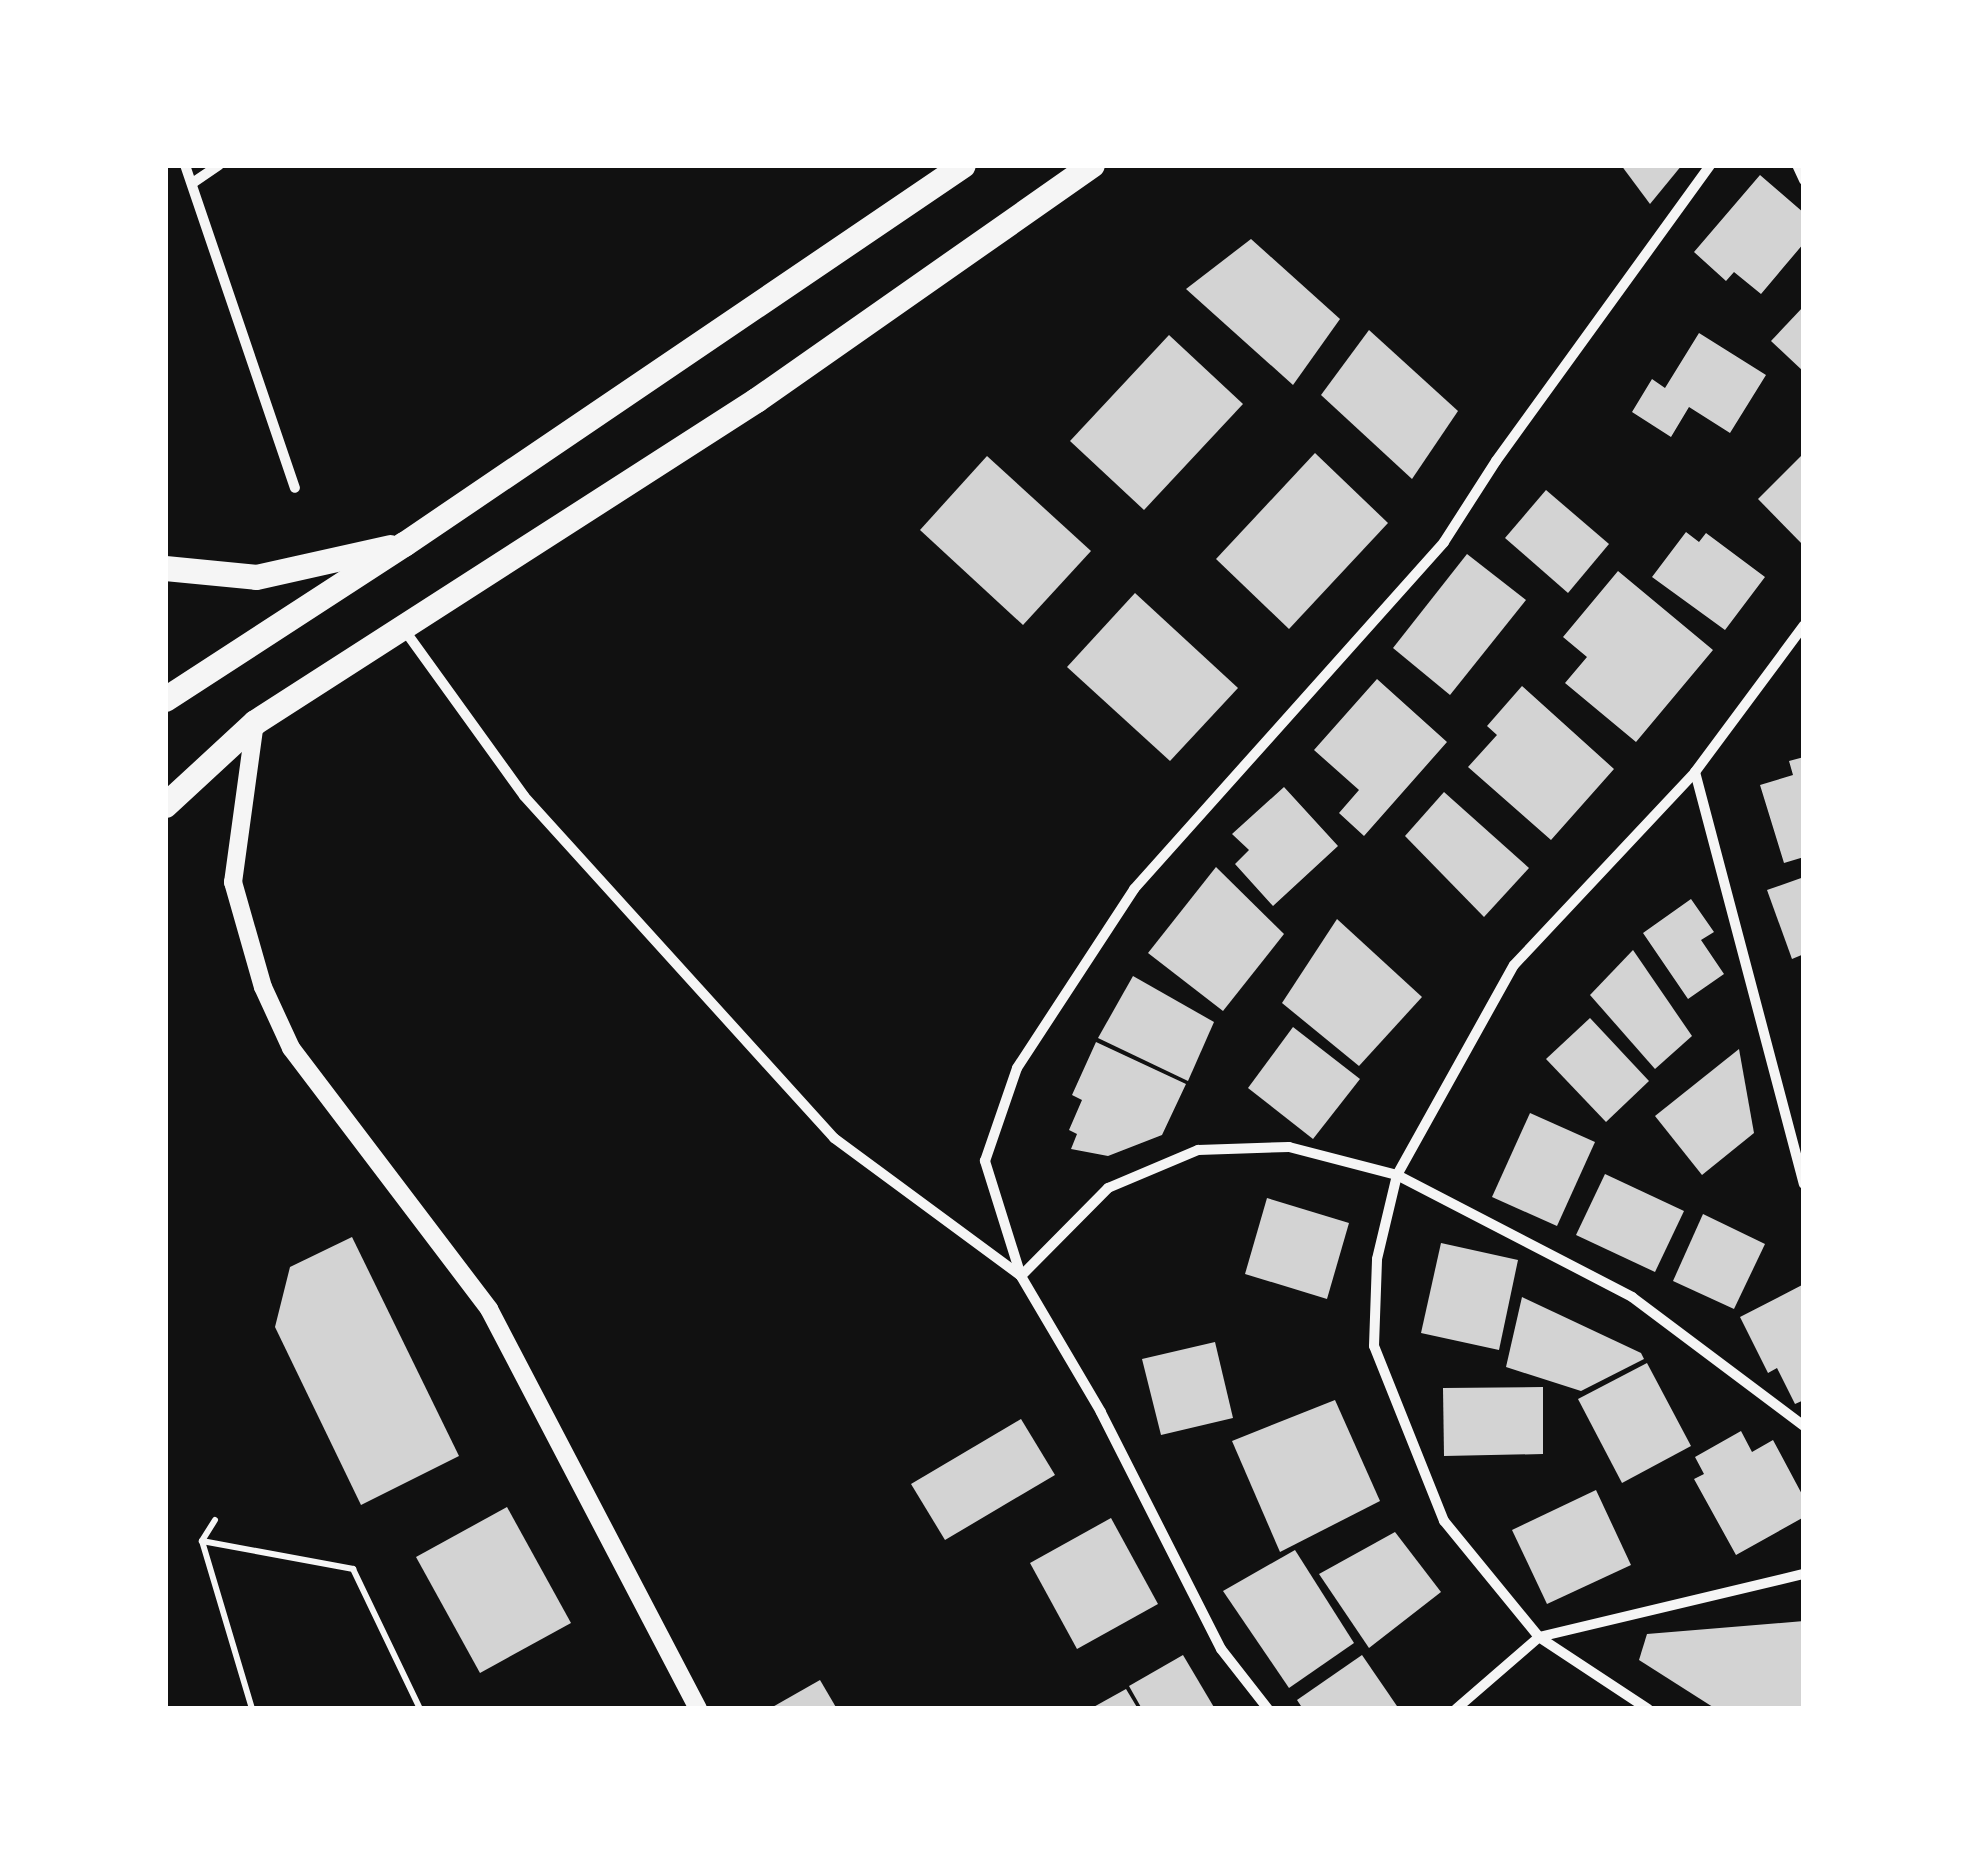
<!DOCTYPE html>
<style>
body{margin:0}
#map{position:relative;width:1969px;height:1874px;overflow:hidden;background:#111;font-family:"Varela Round",sans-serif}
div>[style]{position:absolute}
.building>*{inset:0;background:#d3d3d3}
.path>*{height:6px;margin:-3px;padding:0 3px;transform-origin:3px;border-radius:3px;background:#f5f5f5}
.minor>*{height:10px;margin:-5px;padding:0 5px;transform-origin:5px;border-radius:5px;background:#f5f5f5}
.tertiary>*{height:18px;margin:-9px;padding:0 9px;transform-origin:9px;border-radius:9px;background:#f5f5f5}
.primary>*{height:25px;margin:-12.5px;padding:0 12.5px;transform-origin:12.5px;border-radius:12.5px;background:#f5f5f5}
span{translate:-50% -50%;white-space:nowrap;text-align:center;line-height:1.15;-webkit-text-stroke:10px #fff;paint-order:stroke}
.frame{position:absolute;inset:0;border:168px solid #fff;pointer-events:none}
</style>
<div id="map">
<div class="building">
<i style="clip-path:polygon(1621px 165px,1682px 165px,1650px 204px)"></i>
<i style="clip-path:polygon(1760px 175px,1804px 213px,1804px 243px,1761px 294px,1734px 272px,1726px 281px,1694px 252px)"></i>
<i style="clip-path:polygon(1251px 239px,1340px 319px,1293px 385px,1186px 289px)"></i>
<i style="clip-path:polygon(1804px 306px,1804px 372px,1771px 341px)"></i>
<i style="clip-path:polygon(1369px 330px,1458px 411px,1412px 479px,1321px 395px)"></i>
<i style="clip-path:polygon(1699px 333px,1766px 375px,1730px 433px,1689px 407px,1671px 437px,1632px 412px,1652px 379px,1665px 388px)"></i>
<i style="clip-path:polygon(1169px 335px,1243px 404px,1144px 510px,1070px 441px)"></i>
<i style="clip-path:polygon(1315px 453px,1388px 523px,1289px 629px,1216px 559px)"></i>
<i style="clip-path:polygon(1804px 453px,1804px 546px,1758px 499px)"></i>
<i style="clip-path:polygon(987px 456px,1091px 551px,1023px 625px,920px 530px)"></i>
<i style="clip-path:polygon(1546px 490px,1609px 544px,1568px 593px,1505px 538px)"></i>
<i style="clip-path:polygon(1686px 532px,1699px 542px,1706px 533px,1765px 577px,1725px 630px,1652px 577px)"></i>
<i style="clip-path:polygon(1467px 554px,1526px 600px,1450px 695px,1393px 648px)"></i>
<i style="clip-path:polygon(1618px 571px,1713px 650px,1636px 742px,1565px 683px,1587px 657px,1563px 637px)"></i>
<i style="clip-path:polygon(1135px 593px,1238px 688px,1170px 761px,1067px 667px)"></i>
<i style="clip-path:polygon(1377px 679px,1447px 742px,1364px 836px,1339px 813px,1359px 790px,1314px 750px)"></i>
<i style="clip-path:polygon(1522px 686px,1614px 769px,1551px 840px,1468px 767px,1497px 735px,1487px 726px)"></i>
<i style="clip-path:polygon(1804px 757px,1804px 857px,1784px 863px,1760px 785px,1793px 775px,1789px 761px)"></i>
<i style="clip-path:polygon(1284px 787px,1338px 846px,1273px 906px,1235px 864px,1249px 850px,1232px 834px)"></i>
<i style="clip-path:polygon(1444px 792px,1529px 868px,1484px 917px,1405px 836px)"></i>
<i style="clip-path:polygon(1216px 867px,1284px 934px,1223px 1011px,1148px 953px)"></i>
<i style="clip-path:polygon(1804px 877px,1804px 954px,1792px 959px,1767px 890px)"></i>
<i style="clip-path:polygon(1691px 899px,1714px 932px,1701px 940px,1724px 974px,1688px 999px,1643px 933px)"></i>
<i style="clip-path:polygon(1337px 919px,1422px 997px,1359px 1066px,1282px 1003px)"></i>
<i style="clip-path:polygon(1633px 950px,1692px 1036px,1655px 1069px,1590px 995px)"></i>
<i style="clip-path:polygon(1133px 976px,1214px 1022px,1188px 1081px,1098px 1038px)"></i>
<i style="clip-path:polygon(1590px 1018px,1649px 1081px,1606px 1122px,1546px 1059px)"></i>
<i style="clip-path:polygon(1293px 1027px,1360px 1079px,1313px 1139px,1248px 1088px)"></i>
<i style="clip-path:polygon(1096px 1042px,1186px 1084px,1162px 1135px,1108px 1156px,1071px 1149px,1077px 1134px,1069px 1130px,1082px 1100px,1072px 1095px)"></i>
<i style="clip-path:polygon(1739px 1049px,1754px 1133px,1702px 1175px,1655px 1116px)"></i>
<i style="clip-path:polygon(1530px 1113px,1595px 1142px,1557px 1226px,1492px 1197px)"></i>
<i style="clip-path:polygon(1605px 1174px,1684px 1211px,1655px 1272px,1576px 1235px)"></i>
<i style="clip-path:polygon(1267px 1198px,1349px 1223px,1327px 1299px,1245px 1274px)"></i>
<i style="clip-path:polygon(1703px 1214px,1765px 1244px,1734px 1309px,1673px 1281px)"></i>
<i style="clip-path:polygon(352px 1237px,459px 1456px,361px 1505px,275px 1327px,290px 1267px)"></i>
<i style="clip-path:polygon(1441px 1243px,1518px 1260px,1499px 1350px,1421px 1333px)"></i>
<i style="clip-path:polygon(1804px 1284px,1804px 1400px,1795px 1404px,1777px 1368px,1768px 1373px,1740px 1317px)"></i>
<i style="clip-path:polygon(1522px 1297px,1641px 1353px,1644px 1359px,1581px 1391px,1506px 1367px)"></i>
<i style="clip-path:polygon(1215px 1342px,1233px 1418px,1161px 1435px,1142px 1359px)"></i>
<i style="clip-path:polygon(1647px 1363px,1691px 1446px,1622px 1483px,1578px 1399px)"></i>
<i style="clip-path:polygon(1543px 1387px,1543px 1454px,1444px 1456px,1443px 1388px)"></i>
<i style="clip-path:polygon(1335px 1400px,1380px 1501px,1280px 1552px,1232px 1441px)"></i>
<i style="clip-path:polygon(1021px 1419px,1055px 1475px,945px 1540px,911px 1484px)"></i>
<i style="clip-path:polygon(1741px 1431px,1752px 1452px,1773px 1440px,1804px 1498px,1804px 1517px,1736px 1555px,1694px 1479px,1704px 1474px,1695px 1457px)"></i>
<i style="clip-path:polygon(1596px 1490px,1631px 1565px,1547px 1604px,1512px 1530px)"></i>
<i style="clip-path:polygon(507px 1507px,571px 1623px,480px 1673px,416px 1557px)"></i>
<i style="clip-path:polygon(1111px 1518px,1158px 1604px,1077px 1649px,1030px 1563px)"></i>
<i style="clip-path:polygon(1395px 1532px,1441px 1592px,1369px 1648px,1319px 1574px)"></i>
<i style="clip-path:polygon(1295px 1550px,1354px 1643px,1289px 1688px,1223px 1591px)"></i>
<i style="clip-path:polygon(1804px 1621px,1804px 1707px,1798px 1709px,1716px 1709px,1639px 1660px,1647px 1634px)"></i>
<i style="clip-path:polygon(1183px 1655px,1215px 1709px,1142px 1709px,1129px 1686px)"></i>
<i style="clip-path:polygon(1362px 1655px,1399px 1709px,1303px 1709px,1297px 1700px)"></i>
<i style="clip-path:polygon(820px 1680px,837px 1709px,769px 1709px)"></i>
<i style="clip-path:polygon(1126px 1689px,1138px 1709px,1090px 1709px)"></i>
</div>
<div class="path">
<i style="left:215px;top:1520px;width:25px;rotate:122deg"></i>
<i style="left:202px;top:1541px;width:175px;rotate:73.4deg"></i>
<i style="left:202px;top:1541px;width:154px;rotate:10.5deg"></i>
<i style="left:353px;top:1569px;width:155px;rotate:64.4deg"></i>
</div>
<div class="minor">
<i style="left:185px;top:165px;width:341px;rotate:71.2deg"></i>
<i style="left:1797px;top:165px;width:17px;rotate:65deg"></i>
<i style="left:194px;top:182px;width:30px;rotate:-34deg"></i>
<i style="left:403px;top:628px;width:207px;rotate:54.2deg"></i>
<i style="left:524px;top:796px;width:462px;rotate:47.8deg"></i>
<i style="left:834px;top:1138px;width:232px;rotate:36.4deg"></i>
<i style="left:1021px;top:1276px;width:124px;rotate:-45.3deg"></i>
<i style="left:1108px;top:1188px;width:98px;rotate:-22.9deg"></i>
<i style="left:1198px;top:1150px;width:91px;rotate:-1.9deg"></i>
<i style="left:1289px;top:1147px;width:112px;rotate:14.5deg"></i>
<i style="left:1397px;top:1175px;width:265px;rotate:27.4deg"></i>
<i style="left:1632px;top:1297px;width:215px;rotate:36.9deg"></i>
<i style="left:1695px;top:772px;width:426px;rotate:75.2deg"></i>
<i style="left:1268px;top:1709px;width:76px;rotate:-128.1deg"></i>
<i style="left:1221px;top:1649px;width:266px;rotate:-116.9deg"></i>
<i style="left:1101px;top:1412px;width:158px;rotate:-120.5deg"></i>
<i style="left:1021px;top:1276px;width:121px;rotate:-107.4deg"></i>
<i style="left:985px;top:1161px;width:98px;rotate:-71deg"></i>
<i style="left:1017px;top:1068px;width:214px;rotate:-56.8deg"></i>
<i style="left:1134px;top:889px;width:465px;rotate:-48.2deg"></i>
<i style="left:1444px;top:542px;width:96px;rotate:-57.3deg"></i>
<i style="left:1496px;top:461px;width:365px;rotate:-54.1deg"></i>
<i style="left:1456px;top:1709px;width:110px;rotate:-40.9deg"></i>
<i style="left:1539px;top:1637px;width:272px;rotate:-13.4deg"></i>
<i style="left:1648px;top:1709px;width:131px;rotate:-146.6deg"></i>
<i style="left:1539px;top:1637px;width:150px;rotate:-129.3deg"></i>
<i style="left:1444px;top:1521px;width:188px;rotate:-111.8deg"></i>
<i style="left:1374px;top:1346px;width:87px;rotate:-88deg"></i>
<i style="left:1377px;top:1259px;width:86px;rotate:-76.6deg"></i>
<i style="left:1397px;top:1175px;width:240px;rotate:-60.9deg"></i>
<i style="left:1514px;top:965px;width:265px;rotate:-46.8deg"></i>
<i style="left:1695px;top:772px;width:183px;rotate:-53.4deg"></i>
</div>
<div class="tertiary">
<i style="left:255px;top:722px;width:162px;rotate:97.8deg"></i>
<i style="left:233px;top:882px;width:109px;rotate:74.1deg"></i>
<i style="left:263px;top:987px;width:67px;rotate:65.3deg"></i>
<i style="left:291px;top:1048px;width:328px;rotate:52.8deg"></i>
<i style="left:489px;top:1309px;width:451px;rotate:62.4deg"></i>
</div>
<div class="primary">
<i style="left:165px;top:568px;width:91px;rotate:5.6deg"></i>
<i style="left:256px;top:577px;width:137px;rotate:-12.6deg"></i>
<i style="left:165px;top:699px;width:285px;rotate:-33deg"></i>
<i style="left:404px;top:544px;width:675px;rotate:-34.14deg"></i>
<i style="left:165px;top:805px;width:122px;rotate:-42.7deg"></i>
<i style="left:255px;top:722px;width:596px;rotate:-32.73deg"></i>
<i style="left:756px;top:400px;width:410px;rotate:-35deg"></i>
</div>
<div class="frame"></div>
</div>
